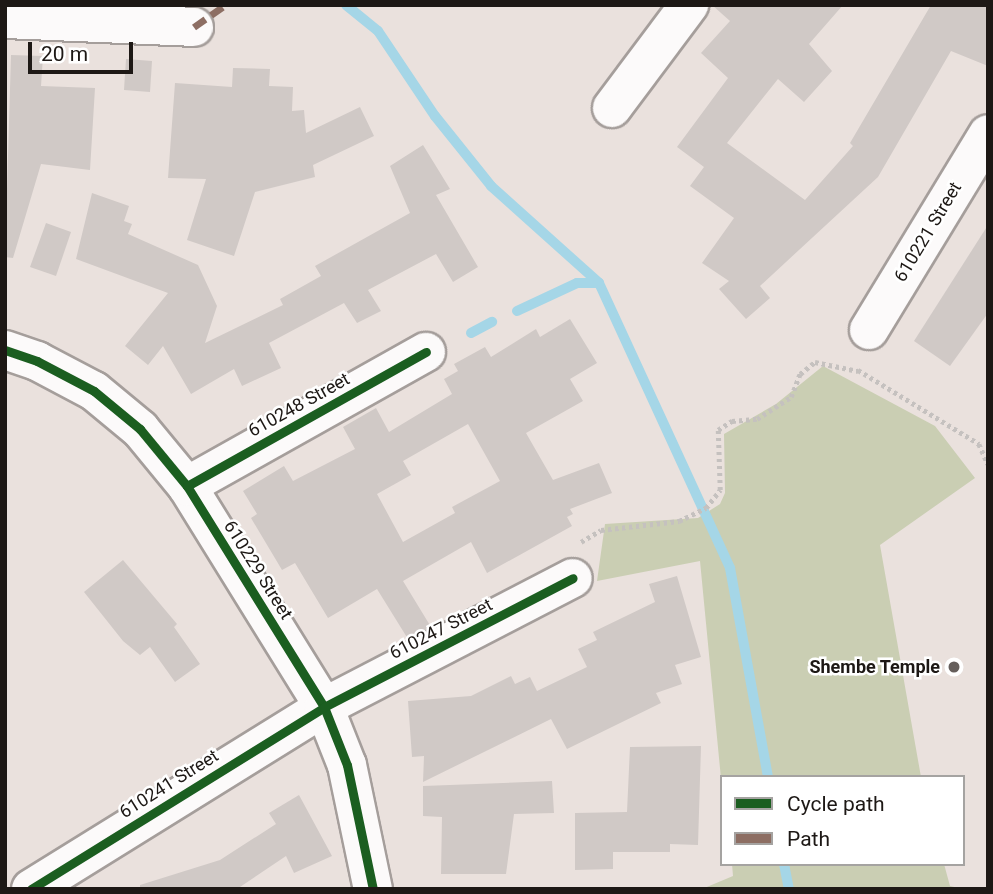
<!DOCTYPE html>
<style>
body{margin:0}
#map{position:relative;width:993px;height:894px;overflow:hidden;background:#eae1dd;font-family:Roboto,sans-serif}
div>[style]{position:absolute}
.green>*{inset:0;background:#caceb3}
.stream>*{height:10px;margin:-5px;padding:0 5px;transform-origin:5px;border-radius:5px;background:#a5d6e7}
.building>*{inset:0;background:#d0c9c6}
.path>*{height:4.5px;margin-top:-2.25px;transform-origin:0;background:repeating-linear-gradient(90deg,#c5c1bf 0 3.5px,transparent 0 7px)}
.roads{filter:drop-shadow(2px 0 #a59e9b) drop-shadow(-2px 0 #a59e9b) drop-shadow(0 2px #a59e9b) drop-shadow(0 -2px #a59e9b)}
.minor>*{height:38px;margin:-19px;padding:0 19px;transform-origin:19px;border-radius:19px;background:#fcfafa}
.quiet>*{height:7px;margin-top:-3.5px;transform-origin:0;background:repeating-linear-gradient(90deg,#8d6e63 0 14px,transparent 0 21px)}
.cycleway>*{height:9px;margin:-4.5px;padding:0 4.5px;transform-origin:4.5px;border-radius:4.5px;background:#1b5e20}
.dots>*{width:19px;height:19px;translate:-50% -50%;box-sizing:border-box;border:4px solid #fff;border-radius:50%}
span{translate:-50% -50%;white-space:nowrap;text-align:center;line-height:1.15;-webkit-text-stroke:5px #fff;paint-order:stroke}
.street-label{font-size:18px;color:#1d1815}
.poi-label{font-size:18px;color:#1d1815;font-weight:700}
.right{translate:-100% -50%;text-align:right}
.frame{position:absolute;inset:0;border:7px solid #1d1815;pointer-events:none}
.legend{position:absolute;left:720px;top:775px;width:245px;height:91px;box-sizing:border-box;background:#fff;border:2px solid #a5a3a1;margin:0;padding:9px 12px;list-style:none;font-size:21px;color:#1d1815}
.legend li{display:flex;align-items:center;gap:14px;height:35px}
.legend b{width:35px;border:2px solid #a5a3a1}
.scale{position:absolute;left:28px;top:42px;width:105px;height:32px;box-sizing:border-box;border:4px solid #1d1815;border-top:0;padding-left:9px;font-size:21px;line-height:24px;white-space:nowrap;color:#1d1815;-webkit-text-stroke:5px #fff;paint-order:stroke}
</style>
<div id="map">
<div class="green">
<i style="clip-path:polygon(823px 366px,935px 426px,975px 478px,880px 545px,921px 777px,722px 777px,722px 789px,700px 561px,597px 581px,605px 524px,698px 518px,720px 504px,725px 493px,724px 434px,776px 404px)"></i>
<i style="clip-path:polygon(732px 864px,944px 864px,950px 886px,963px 889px,702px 889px,733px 876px)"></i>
</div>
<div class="stream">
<i style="left:346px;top:5px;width:41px;rotate:39.1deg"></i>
<i style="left:378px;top:31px;width:102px;rotate:56.2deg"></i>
<i style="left:435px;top:116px;width:90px;rotate:51.3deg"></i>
<i style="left:491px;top:186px;width:145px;rotate:41.9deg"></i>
<i style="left:599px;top:283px;width:314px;rotate:65.3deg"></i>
<i style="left:730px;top:568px;width:212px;rotate:79.7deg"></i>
<i style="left:517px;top:311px;width:66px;rotate:-25deg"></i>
<i style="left:577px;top:283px;width:22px"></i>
<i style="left:471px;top:333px;width:24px;rotate:-28deg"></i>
<i style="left:784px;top:864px;width:25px;rotate:79deg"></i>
</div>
<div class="building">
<i style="clip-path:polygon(712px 5px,843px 5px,809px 44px,832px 71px,804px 102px,778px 79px,727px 143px,805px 200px,853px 146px,850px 143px,931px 5px,988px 5px,988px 66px,951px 51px,878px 177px,760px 286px,770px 298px,746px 319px,719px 289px,729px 281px,702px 263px,734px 218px,690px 186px,704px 167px,677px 147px,728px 78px,701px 53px,730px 21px)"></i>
<i style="clip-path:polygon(11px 55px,43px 56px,41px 86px,95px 88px,90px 170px,41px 164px,13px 258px,5px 257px)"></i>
<i style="clip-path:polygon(126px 59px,152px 61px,150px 92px,124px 90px)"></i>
<i style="clip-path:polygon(233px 68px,270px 69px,269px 86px,293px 87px,292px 111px,304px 110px,306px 133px,360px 107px,374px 136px,313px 165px,315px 177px,255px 192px,234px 256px,187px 240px,206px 179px,168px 178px,175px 83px,232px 87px)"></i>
<i style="clip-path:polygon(423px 145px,450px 189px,436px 195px,478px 267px,453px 282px,436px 254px,368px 290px,381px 311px,357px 323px,344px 303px,269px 343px,281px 368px,242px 386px,234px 369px,191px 394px,163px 346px,148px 365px,125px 346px,168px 293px,76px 259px,92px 193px,129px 206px,124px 221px,132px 224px,128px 234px,198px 265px,217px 306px,205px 343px,283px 305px,280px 299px,321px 276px,315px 266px,410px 213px,390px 166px)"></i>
<i style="clip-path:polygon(46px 223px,71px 232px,56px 276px,30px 267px)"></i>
<i style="clip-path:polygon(988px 225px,988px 313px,950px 366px,914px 341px)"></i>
<i style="clip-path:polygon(evenodd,570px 319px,597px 363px,570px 379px,583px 401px,526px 433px,553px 480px,599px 463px,612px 493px,570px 509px,573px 514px,567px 517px,572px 526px,487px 573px,471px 542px,403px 581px,431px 627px,408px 639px,377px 589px,328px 618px,295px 563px,282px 570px,251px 518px,257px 514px,243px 491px,284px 466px,293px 481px,355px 449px,343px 427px,376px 408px,389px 432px,452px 394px,444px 379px,458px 371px,454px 364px,485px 347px,491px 357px,536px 329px,540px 337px,570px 319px,468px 424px,500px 481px,452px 507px,455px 513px,403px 542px,377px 494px,411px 475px,403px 461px,468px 424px)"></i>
<i style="clip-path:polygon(123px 560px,177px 624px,174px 627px,200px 664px,175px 682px,150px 647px,140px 655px,123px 641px,84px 592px)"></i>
<i style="clip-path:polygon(677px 576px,701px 657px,675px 665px,682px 684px,656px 693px,661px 703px,567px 749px,551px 719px,423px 782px,424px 756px,412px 757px,408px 701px,471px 696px,511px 676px,515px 684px,530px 677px,537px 691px,587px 667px,578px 649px,597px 640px,593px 632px,655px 602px,649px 584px)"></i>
<i style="clip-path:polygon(701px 746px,698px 845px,670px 844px,670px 852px,613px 852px,613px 869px,575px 870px,575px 813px,627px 812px,630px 747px)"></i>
<i style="clip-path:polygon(552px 781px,554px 813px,514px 814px,506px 874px,441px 874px,442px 817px,423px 816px,423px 786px)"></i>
<i style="clip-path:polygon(299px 795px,332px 856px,294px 873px,286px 856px,237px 889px,140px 889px,140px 885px,220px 860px,276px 824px,269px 813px)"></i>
</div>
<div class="path">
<i style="left:858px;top:370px;width:142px;rotate:31.4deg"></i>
<i style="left:979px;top:444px;width:22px;rotate:66deg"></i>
<i style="left:581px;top:542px;width:23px;rotate:-31deg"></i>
<i style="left:601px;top:530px;width:79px;rotate:-6.6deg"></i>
<i style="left:679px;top:521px;width:30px;rotate:-26deg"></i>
<i style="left:706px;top:508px;width:23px;rotate:-52deg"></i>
<i style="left:720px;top:490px;width:60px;rotate:-91.9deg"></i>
<i style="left:718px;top:430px;width:17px;rotate:-33deg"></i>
<i style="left:732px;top:421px;width:25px;rotate:-5deg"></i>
<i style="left:757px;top:419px;width:40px;rotate:-32.9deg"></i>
<i style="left:791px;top:397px;width:25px;rotate:-69deg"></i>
<i style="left:800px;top:374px;width:19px;rotate:-39deg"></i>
<i style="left:815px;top:362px;width:44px;rotate:11.8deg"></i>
</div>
<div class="roads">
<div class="minor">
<i style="left:5px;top:19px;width:189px;rotate:2.4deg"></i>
<i style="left:612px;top:108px;width:129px;rotate:-53.2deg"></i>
<i style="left:869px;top:330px;width:229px;rotate:-58.7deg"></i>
<i style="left:5px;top:350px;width:34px;rotate:19deg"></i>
<i style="left:37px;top:361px;width:64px;rotate:27.8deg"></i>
<i style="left:94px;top:391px;width:60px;rotate:39.6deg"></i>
<i style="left:140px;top:429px;width:74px;rotate:50.5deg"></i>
<i style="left:187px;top:486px;width:260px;rotate:58.2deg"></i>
<i style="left:324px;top:707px;width:62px;rotate:68.4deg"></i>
<i style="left:347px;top:765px;width:127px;rotate:78.2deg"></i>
<i style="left:187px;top:486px;width:274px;rotate:-29.3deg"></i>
<i style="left:31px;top:889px;width:345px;rotate:-31.8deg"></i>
<i style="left:324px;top:707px;width:280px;rotate:-27.4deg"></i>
</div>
</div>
<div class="quiet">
<i style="left:194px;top:27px;width:38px;rotate:-35deg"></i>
</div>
<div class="cycleway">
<i style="left:5px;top:350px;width:34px;rotate:19deg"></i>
<i style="left:37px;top:361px;width:64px;rotate:27.8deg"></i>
<i style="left:94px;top:391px;width:60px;rotate:39.6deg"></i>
<i style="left:140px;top:429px;width:74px;rotate:50.5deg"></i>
<i style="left:187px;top:486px;width:260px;rotate:58.2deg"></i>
<i style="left:324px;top:707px;width:62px;rotate:68.4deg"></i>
<i style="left:347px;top:765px;width:127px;rotate:78.2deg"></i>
<i style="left:187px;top:486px;width:274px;rotate:-29.3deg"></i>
<i style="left:31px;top:889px;width:345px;rotate:-31.8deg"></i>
<i style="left:324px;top:707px;width:280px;rotate:-27.4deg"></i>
</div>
<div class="dots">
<i style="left:954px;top:667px;background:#655e5b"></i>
</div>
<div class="street-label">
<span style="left:928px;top:232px;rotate:-59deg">610221 Street</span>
<span style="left:299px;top:405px;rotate:-29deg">610248 Street</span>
<span style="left:258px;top:570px;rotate:58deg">610229 Street</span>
<span style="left:441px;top:629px;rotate:-27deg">610247 Street</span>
<span style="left:169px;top:784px;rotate:-32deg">610241 Street</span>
</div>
<div class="poi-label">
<span class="right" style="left:940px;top:667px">Shembe Temple</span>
</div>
<div class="frame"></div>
<ul class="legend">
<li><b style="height:9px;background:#1b5e20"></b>Cycle path</li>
<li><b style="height:9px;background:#8d6e63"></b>Path</li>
</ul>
<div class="scale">20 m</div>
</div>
